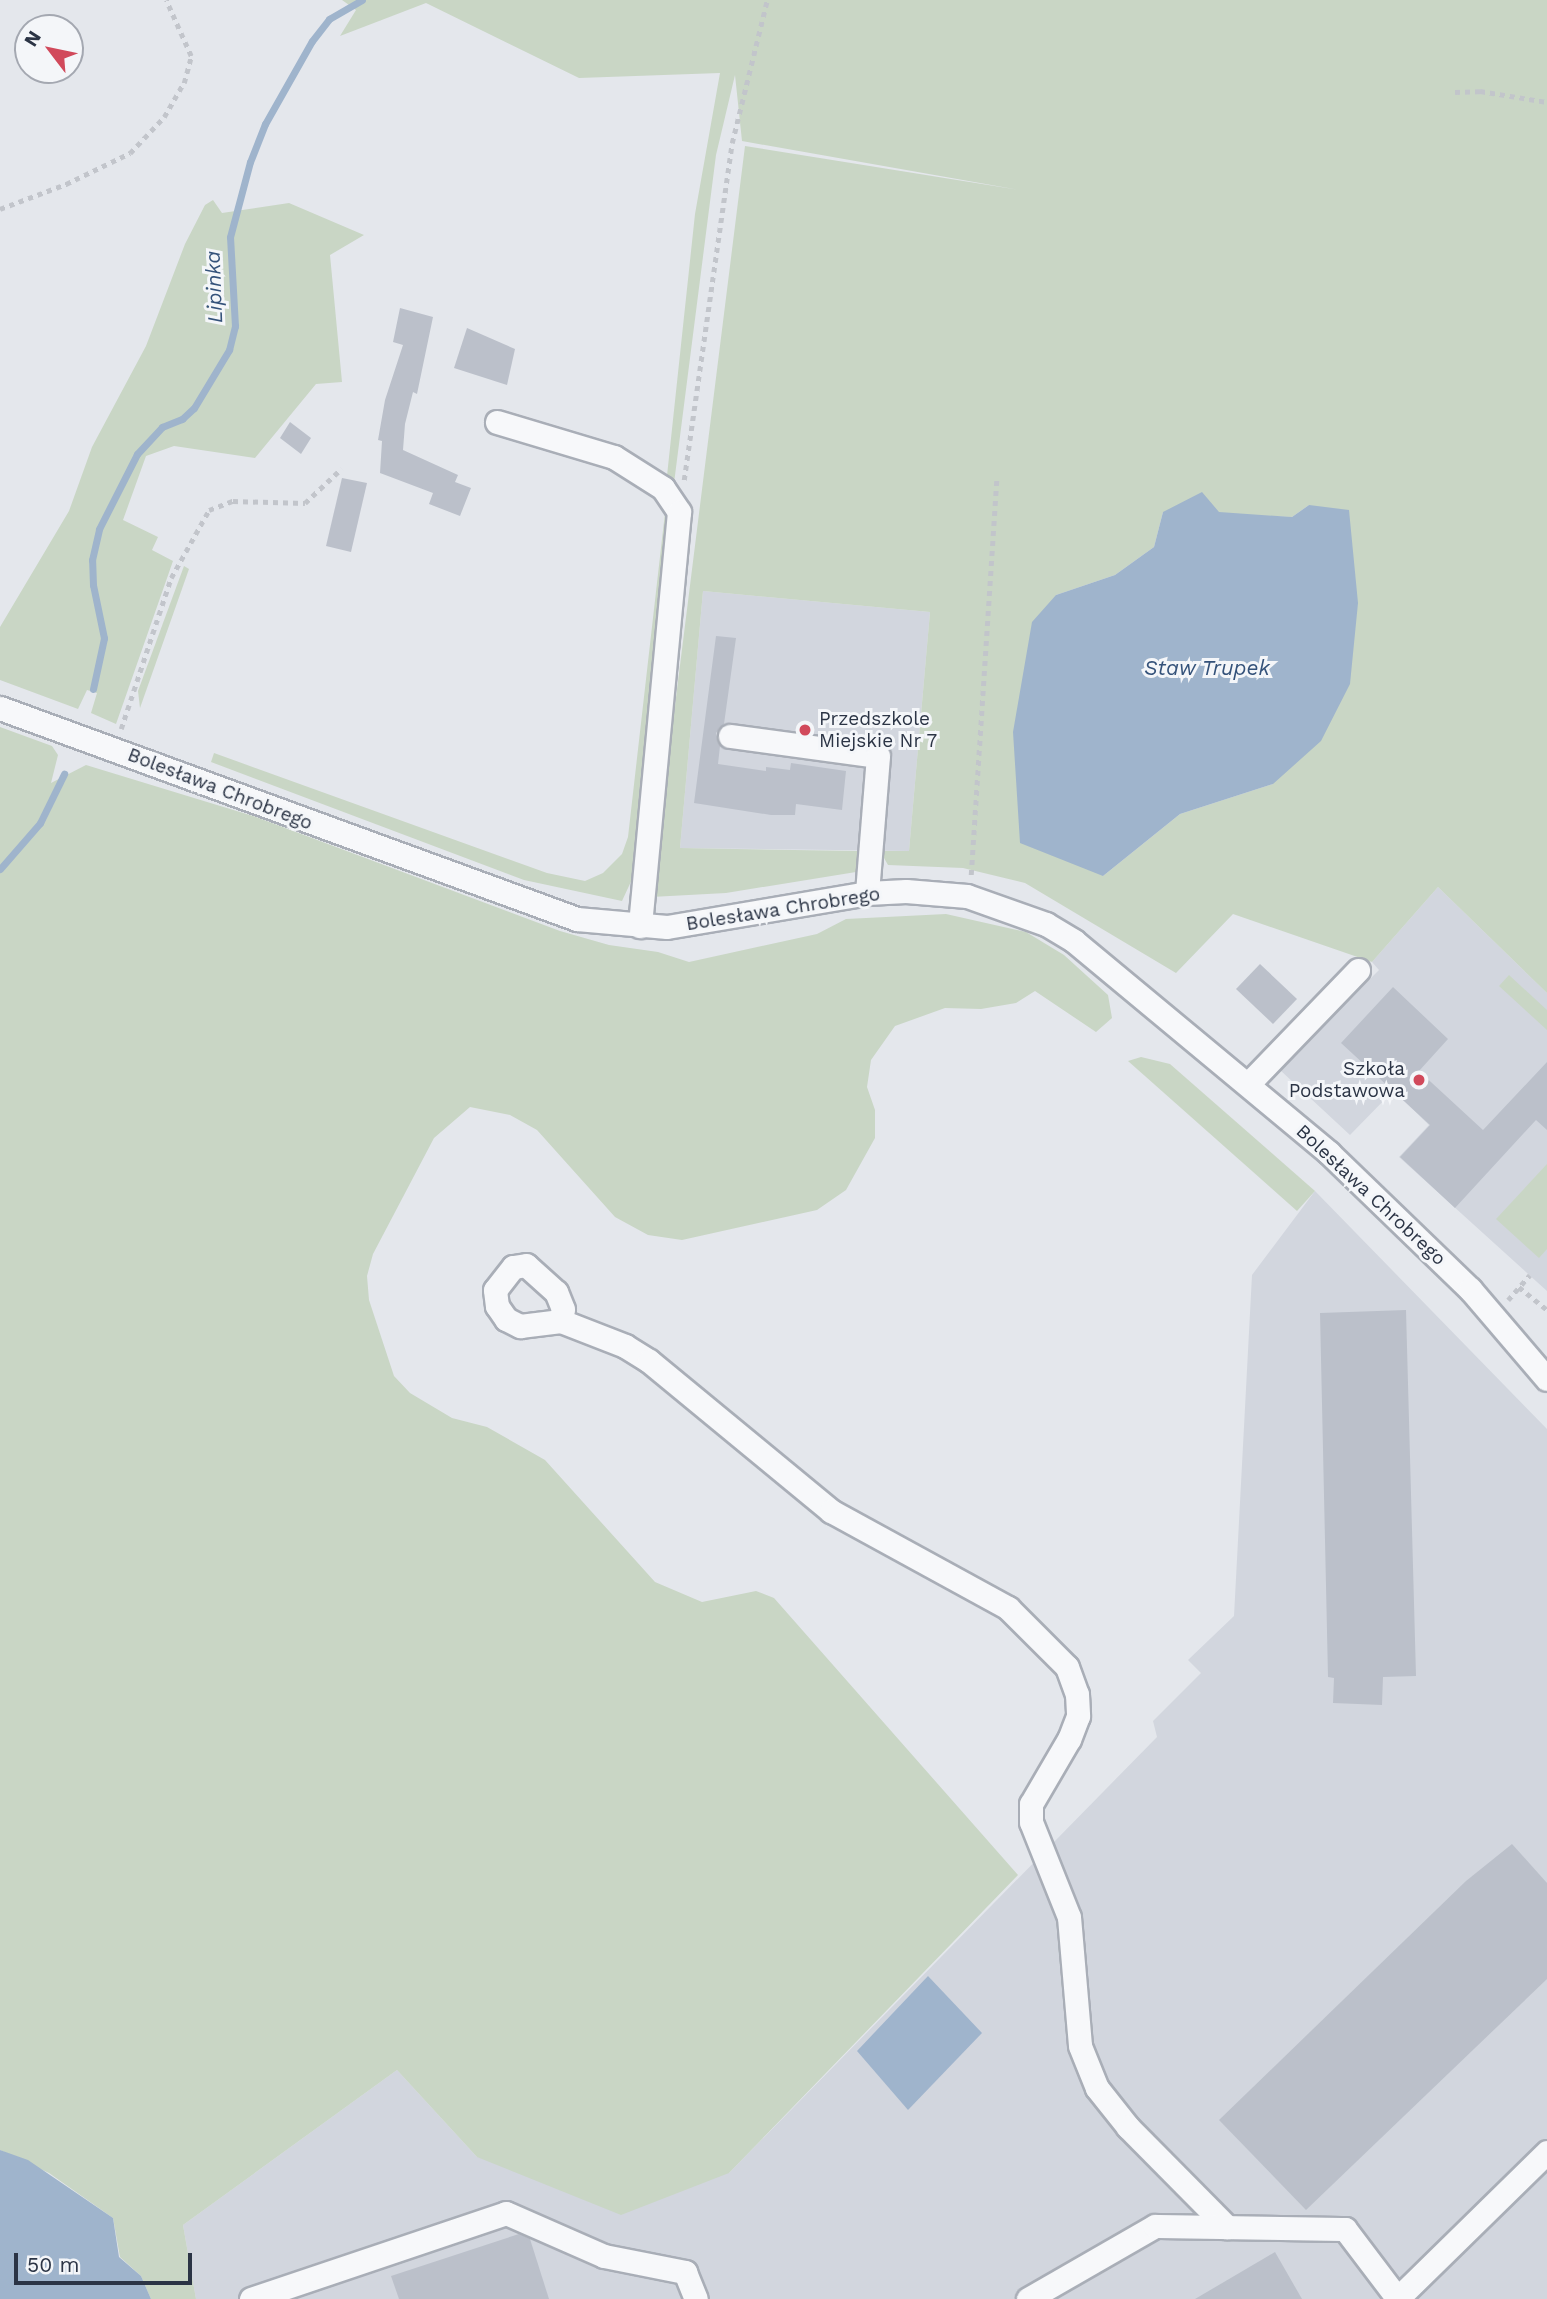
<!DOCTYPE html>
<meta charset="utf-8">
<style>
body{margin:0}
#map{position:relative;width:1547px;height:2299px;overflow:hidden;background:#e4e7ec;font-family:"Work Sans",sans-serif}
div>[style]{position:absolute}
.built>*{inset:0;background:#d2d6de}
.green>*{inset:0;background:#c9d6c5}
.water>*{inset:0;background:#9fb4cc}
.stream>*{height:7px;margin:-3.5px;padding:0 3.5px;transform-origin:3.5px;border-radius:3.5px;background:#9fb4cc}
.building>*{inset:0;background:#bbc0ca}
.path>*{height:4.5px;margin-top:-2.25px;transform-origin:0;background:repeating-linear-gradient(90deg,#c2c5cb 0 5px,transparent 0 10px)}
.roads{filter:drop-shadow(2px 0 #a9aeb7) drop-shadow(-2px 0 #a9aeb7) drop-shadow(0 2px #a9aeb7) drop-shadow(0 -2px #a9aeb7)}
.minor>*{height:23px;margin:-11.5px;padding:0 11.5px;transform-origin:11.5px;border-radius:11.5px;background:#f7f8fa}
.dots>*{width:19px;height:19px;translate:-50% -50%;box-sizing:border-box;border:4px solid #f4f6f9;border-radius:50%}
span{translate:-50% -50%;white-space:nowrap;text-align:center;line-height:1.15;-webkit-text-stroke:6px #f4f6f9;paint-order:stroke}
.poi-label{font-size:19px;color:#2b3445}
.left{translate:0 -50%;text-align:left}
.right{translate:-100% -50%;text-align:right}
.street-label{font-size:19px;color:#2b3445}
.water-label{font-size:21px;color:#34527a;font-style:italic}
.north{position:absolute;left:14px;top:14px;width:70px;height:70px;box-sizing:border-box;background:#f4f6f9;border:2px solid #a4a8b1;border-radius:50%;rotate:302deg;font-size:19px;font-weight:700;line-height:28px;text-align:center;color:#2b3445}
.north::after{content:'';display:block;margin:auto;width:24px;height:32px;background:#d1495b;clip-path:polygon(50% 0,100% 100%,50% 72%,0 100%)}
.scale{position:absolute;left:14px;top:2253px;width:178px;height:32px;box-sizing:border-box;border:4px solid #2b3445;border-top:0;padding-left:9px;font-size:21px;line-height:24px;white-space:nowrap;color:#2b3445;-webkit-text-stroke:5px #f4f6f9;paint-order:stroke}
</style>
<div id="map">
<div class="built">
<i style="clip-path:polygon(703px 591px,930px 612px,909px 851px,680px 848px)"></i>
<i style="clip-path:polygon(1438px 887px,1547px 993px,1547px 1291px,1399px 1157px,1429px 1125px,1398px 1095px,1392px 1092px,1350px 1135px,1280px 1070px,1379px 970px,1372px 962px)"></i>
<i style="clip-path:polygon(1315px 1191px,1547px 1429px,1547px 2299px,196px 2299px,183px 2225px,397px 2070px,477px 2157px,729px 2173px,1157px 1737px,1153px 1721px,1201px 1673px,1188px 1660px,1234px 1616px,1252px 1275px)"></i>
</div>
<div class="green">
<i style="clip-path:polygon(evenodd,342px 0,1547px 0,1547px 993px,1438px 887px,1372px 962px,1233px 914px,1176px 973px,1025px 883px,963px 868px,888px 865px,880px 851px,909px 851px,930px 612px,703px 591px,680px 848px,858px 851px,856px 872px,726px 893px,651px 897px,745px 146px,1019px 190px,742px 141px,735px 75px,716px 155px,673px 491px,666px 485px,695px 214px,720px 73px,579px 78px,426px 3px,340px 36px,356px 10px,342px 0,1309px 505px,1273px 784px,1180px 814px,1103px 876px,1056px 595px,1115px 575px,1154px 547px,1163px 512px,1292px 517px,1309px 505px)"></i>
<i style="clip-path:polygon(213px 200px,222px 213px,289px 203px,364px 235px,330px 255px,342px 382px,316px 384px,255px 458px,174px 446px,146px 456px,123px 520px,158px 537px,152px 550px,173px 561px,116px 724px,91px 713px,97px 693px,87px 690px,78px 709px,0 680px,0 627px,69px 511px,92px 447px,146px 346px,185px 244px,205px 205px)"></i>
<i style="clip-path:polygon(666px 504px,671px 510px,634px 875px,622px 901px,524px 880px,211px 762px,214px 753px,547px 873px,585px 881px,603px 873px,622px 854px,628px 837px)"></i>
<i style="clip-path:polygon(184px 566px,189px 569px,140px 708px,138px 691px)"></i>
<i style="clip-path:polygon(0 727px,52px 746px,58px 755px,51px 783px,86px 765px,253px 816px,560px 931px,609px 945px,658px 952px,689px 962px,817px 934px,846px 919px,946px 914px,1026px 932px,1064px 955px,1108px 995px,1112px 1018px,1096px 1032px,1035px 991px,1016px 1003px,981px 1009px,945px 1008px,895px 1026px,871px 1060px,867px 1087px,875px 1110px,875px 1138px,846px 1190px,817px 1210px,682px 1240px,648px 1235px,615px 1217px,537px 1130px,510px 1115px,470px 1107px,434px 1138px,373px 1254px,367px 1276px,369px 1300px,394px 1376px,410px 1393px,452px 1418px,487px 1427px,545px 1460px,655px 1582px,702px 1602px,756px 1591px,774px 1598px,1018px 1875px,729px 2173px,621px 2215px,477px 2157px,397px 2070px,183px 2225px,196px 2299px,151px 2299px,141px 2276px,120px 2257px,113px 2218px,49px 2173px,0 2150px)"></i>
<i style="clip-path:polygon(1509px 975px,1547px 1010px,1547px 1030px,1499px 986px)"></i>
<i style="clip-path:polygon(1141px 1057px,1170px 1064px,1315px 1191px,1297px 1211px,1128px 1061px)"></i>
<i style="clip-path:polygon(1547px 1164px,1547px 1249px,1539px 1258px,1496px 1219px)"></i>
</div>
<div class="water">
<i style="clip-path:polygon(1202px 492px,1219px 512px,1292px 517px,1309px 505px,1349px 510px,1358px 603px,1350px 684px,1321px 741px,1273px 784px,1180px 814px,1103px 876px,1020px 843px,1013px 732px,1032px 622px,1056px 595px,1115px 575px,1154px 547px,1163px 512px)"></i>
<i style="clip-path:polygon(928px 1976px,982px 2033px,908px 2110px,857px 2051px)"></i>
<i style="clip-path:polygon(0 2150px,28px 2160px,113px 2218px,119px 2257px,141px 2276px,151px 2299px,0 2299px)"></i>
</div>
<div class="stream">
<i style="left:93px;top:689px;width:52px;rotate:-77.8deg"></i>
<i style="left:104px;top:638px;width:54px;rotate:-101.7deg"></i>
<i style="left:93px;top:585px;width:25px;rotate:-92deg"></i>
<i style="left:92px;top:560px;width:32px;rotate:-77deg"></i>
<i style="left:99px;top:529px;width:84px;rotate:-63.1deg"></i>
<i style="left:137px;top:454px;width:37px;rotate:-47deg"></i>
<i style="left:162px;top:427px;width:22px;rotate:-22deg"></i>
<i style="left:182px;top:419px;width:16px;rotate:-43deg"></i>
<i style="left:194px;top:408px;width:68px;rotate:-58.9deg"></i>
<i style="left:229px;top:350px;width:25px;rotate:-76deg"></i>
<i style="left:235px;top:326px;width:89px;rotate:-93.2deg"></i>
<i style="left:230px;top:237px;width:78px;rotate:-75.1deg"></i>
<i style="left:250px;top:162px;width:41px;rotate:-68.5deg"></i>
<i style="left:265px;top:124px;width:95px;rotate:-60.5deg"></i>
<i style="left:312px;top:41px;width:28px;rotate:-52deg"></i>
<i style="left:329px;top:19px;width:38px;rotate:-30deg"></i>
<i style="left:0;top:869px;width:61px;rotate:-49deg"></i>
<i style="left:40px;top:823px;width:55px;rotate:-63.9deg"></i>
</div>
<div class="building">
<i style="clip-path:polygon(400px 308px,433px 317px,417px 394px,413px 392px,405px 424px,403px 450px,458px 475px,455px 482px,471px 488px,460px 516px,429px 504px,433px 493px,380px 473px,382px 441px,378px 440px,385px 400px,403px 345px,393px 342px)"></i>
<i style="clip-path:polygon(467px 328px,515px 349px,507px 385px,454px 368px)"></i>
<i style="clip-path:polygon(290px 422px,311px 438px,301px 454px,280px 438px)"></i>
<i style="clip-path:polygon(342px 478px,367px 483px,351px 552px,326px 546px)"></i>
<i style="clip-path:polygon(716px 636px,736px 638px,724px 724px,716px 733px,720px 746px,718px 764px,766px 771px,766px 767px,790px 770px,791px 763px,846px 771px,842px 810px,796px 804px,795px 815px,771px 815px,694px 803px)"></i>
<i style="clip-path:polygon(1260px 964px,1297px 999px,1273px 1024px,1236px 989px)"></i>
<i style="clip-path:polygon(1393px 987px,1448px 1039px,1419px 1071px,1483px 1130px,1547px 1062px,1547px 1130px,1536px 1120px,1455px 1208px,1400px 1157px,1430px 1125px,1341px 1043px)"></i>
<i style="clip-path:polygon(1406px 1310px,1416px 1676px,1383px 1677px,1382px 1705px,1333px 1703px,1334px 1678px,1328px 1677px,1320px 1313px)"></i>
<i style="clip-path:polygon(1512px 1844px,1547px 1883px,1547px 1979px,1306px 2210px,1219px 2120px,1466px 1881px)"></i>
<i style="clip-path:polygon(519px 2234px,530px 2239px,549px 2299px,399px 2299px,391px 2276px)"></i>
<i style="clip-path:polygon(1275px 2252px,1302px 2299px,1195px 2299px)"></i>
</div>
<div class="path">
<i style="left:1455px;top:92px;width:25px;rotate:-2deg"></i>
<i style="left:1480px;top:91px;width:68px;rotate:9.3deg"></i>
<i style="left:0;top:209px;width:71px;rotate:-20.7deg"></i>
<i style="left:66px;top:184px;width:71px;rotate:-25.8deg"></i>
<i style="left:130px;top:153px;width:50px;rotate:-46.6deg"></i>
<i style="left:164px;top:117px;width:39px;rotate:-60deg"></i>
<i style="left:184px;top:83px;width:28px;rotate:-75deg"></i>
<i style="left:191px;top:56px;width:61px;rotate:-114.1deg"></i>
<i style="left:684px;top:480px;width:340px;rotate:-81.9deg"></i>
<i style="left:732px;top:143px;width:147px;rotate:-76.2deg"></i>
<i style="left:121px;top:729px;width:159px;rotate:-71.7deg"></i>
<i style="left:171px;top:578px;width:78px;rotate:-60.8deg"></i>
<i style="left:209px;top:510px;width:26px;rotate:-21deg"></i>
<i style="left:233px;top:501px;width:72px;rotate:1.6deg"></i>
<i style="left:305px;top:503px;width:50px;rotate:-43.4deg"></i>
<i style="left:971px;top:875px;width:398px;rotate:-86.3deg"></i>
<i style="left:1519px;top:1287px;width:36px;rotate:39deg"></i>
<i style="left:1508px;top:1300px;width:33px;rotate:-49deg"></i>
</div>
<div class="roads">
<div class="minor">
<i style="left:497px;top:422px;width:122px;rotate:16.7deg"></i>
<i style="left:614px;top:457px;width:58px;rotate:32.3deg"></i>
<i style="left:663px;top:488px;width:29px;rotate:56deg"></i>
<i style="left:679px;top:512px;width:416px;rotate:95.4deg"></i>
<i style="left:0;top:708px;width:614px;rotate:20.09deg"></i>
<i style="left:577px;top:919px;width:90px;rotate:5.1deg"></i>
<i style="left:667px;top:927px;width:203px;rotate:-9.6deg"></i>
<i style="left:867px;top:893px;width:39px;rotate:-3deg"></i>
<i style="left:906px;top:891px;width:61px;rotate:4.7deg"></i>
<i style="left:967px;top:896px;width:84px;rotate:19.5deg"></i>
<i style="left:1046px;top:924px;width:33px;rotate:31deg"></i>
<i style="left:1074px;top:941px;width:332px;rotate:39.7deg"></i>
<i style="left:1329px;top:1153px;width:196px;rotate:44deg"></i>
<i style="left:1470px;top:1289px;width:118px;rotate:49.5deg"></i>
<i style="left:730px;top:736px;width:149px;rotate:7.7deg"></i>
<i style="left:878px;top:756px;width:137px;rotate:94.6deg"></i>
<i style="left:1249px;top:1083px;width:157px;rotate:-46deg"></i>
<i style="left:561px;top:1321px;width:12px;rotate:-81deg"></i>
<i style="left:563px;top:1309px;width:18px;rotate:-112deg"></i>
<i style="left:556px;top:1292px;width:40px;rotate:-138deg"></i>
<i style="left:526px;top:1265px;width:13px;rotate:171deg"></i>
<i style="left:513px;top:1267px;width:29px;rotate:128deg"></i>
<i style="left:495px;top:1290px;width:16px;rotate:83deg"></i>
<i style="left:497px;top:1306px;width:16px;rotate:55deg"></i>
<i style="left:506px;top:1319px;width:16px;rotate:27deg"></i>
<i style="left:520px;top:1326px;width:41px;rotate:-7deg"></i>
<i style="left:561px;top:1321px;width:69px;rotate:21.3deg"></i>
<i style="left:625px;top:1346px;width:28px;rotate:32deg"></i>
<i style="left:649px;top:1361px;width:236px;rotate:39.5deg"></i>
<i style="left:831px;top:1511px;width:202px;rotate:28.7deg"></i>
<i style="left:1008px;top:1608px;width:83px;rotate:45deg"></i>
<i style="left:1067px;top:1667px;width:29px;rotate:70deg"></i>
<i style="left:1077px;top:1694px;width:22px;rotate:87deg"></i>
<i style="left:1078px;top:1716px;width:25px;rotate:111deg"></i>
<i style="left:1069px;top:1739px;width:75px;rotate:120.3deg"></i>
<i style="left:1031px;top:1804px;width:18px;rotate:90deg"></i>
<i style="left:1031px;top:1822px;width:102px;rotate:68.2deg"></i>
<i style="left:1069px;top:1917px;width:129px;rotate:85.1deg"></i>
<i style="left:1080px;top:2046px;width:45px;rotate:68deg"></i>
<i style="left:1097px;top:2088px;width:50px;rotate:51.5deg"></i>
<i style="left:1128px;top:2127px;width:141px;rotate:45.3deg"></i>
<i style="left:251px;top:2299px;width:269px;rotate:-18.6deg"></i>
<i style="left:506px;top:2213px;width:107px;rotate:23.7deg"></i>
<i style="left:604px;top:2256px;width:83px;rotate:11.2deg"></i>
<i style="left:685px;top:2272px;width:29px;rotate:68deg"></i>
<i style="left:1028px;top:2299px;width:146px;rotate:-29.9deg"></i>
<i style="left:1155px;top:2226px;width:190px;rotate:0.9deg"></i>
<i style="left:1345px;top:2229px;width:88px;rotate:52.9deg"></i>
<i style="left:1397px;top:2299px;width:210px;rotate:-44.4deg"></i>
</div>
</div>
<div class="dots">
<i style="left:805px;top:730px;background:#d1495b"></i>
<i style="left:1419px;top:1080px;background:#d1495b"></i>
</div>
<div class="poi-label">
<span class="left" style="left:819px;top:730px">Przedszkole<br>Miejskie Nr 7</span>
<span class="right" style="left:1405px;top:1080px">Szkoła<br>Podstawowa</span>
</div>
<div class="street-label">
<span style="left:220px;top:789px;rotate:21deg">Bolesława Chrobrego</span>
<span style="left:783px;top:909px;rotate:-9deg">Bolesława Chrobrego</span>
<span style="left:1371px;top:1195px;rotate:43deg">Bolesława Chrobrego</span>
</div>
<div class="water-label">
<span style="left:214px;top:287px;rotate:-92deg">Lipinka</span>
<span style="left:1207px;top:668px">Staw Trupek</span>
</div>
<div class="north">N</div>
<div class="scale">50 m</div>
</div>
